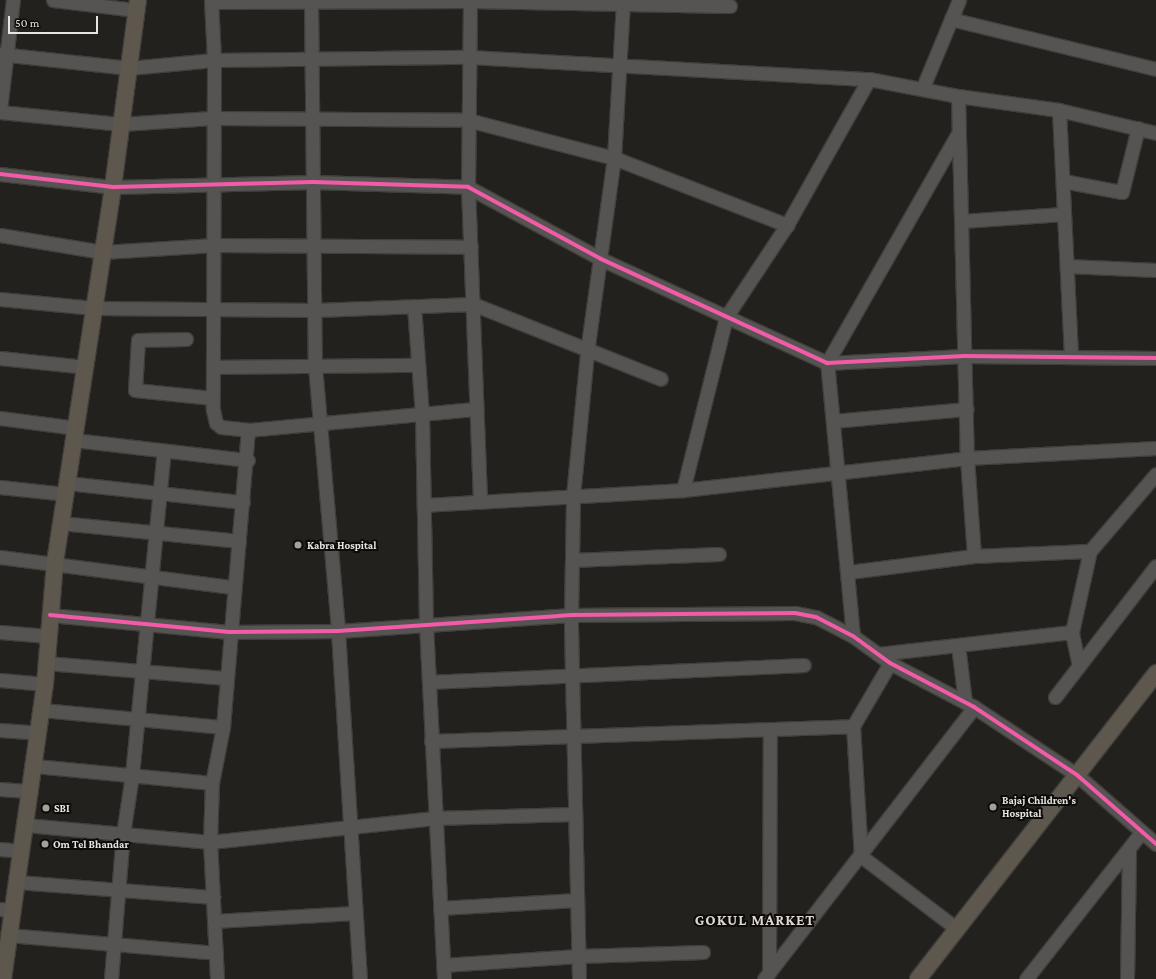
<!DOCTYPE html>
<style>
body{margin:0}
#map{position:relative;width:1156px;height:979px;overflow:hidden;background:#23211e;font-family:"Crimson Pro",serif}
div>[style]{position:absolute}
.roads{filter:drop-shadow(1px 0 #403e3b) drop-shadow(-1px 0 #403e3b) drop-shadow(0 1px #403e3b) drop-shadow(0 -1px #403e3b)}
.minor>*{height:13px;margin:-6.5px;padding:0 6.5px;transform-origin:6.5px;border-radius:6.5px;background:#565452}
.major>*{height:16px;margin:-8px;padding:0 8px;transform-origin:8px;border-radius:8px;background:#5e574e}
.cycleway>*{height:4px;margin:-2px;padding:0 2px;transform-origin:2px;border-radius:2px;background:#f35aa7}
.dots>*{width:11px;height:11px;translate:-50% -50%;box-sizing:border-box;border:2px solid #0d0b09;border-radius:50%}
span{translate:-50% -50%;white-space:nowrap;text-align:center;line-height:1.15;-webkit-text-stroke:4px #0d0b09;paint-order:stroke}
.poi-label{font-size:11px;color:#e8e5e1;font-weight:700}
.left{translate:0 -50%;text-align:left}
.district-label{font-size:15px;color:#ddd7d0;font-weight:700;letter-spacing:1px}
.scale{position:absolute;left:8px;top:16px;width:90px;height:18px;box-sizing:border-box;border:2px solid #e8e5e1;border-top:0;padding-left:5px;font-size:12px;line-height:14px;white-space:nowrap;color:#e8e5e1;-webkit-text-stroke:3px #0d0b09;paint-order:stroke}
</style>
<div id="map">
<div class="roads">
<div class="minor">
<i style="left:53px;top:0;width:84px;rotate:6.9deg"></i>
<i style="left:211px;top:0;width:60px;rotate:87.1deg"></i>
<i style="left:214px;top:60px;width:350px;rotate:90.2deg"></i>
<i style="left:213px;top:410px;width:13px;rotate:77deg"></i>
<i style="left:216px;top:423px;width:6px;rotate:39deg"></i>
<i style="left:221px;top:427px;width:27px;rotate:6deg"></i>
<i style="left:248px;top:430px;width:229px;rotate:-5.3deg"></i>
<i style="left:311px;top:0;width:366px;rotate:89.4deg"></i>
<i style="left:315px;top:366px;width:266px;rotate:85deg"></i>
<i style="left:338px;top:631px;width:349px;rotate:86.4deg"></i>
<i style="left:470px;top:0;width:187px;rotate:90.6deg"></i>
<i style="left:468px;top:187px;width:315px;rotate:87.8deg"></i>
<i style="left:211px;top:2px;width:259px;rotate:-0.2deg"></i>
<i style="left:470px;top:1px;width:260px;rotate:1.1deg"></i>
<i style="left:951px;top:19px;width:211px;rotate:13.7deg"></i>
<i style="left:0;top:54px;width:130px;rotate:6.2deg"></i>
<i style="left:129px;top:68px;width:85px;rotate:-5.4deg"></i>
<i style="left:214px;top:60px;width:256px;rotate:-0.7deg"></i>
<i style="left:470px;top:57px;width:400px;rotate:3.2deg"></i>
<i style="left:869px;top:79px;width:91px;rotate:10.8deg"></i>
<i style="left:958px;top:96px;width:102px;rotate:7.9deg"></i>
<i style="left:1059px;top:110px;width:100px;rotate:13.3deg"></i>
<i style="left:923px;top:87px;width:94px;rotate:-67.5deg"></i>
<i style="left:958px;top:96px;width:362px;rotate:88.6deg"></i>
<i style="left:967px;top:458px;width:98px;rotate:85.9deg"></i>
<i style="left:0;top:110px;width:111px;rotate:-83.3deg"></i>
<i style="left:1059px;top:110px;width:247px;rotate:87.2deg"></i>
<i style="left:0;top:112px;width:122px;rotate:5.7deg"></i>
<i style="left:121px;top:124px;width:91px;rotate:-3.8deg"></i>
<i style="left:212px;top:118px;width:256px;rotate:0.4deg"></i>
<i style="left:468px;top:120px;width:151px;rotate:14.6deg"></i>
<i style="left:614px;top:158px;width:186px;rotate:21.2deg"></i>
<i style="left:0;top:174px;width:114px;rotate:6.6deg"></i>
<i style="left:113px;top:187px;width:200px;rotate:-1.4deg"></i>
<i style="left:313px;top:182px;width:155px;rotate:1.8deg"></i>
<i style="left:468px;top:187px;width:151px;rotate:28.4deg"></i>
<i style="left:601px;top:259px;width:249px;rotate:24.7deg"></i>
<i style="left:827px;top:363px;width:137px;rotate:-2.9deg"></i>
<i style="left:964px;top:356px;width:192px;rotate:0.6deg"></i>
<i style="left:1063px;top:181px;width:60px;rotate:10.6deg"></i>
<i style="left:1122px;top:192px;width:66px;rotate:-76deg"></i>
<i style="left:961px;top:221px;width:103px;rotate:-3.9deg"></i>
<i style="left:0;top:235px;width:104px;rotate:9.4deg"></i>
<i style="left:103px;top:252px;width:112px;rotate:-3.6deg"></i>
<i style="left:215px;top:245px;width:256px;rotate:0.4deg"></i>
<i style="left:1067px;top:266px;width:89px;rotate:2.6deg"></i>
<i style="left:0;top:299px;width:94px;rotate:5.5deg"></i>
<i style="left:94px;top:308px;width:222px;rotate:0.5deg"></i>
<i style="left:316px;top:310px;width:157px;rotate:-2.2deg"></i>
<i style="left:473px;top:304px;width:202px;rotate:21.7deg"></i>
<i style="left:414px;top:306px;width:108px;rotate:85.8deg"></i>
<i style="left:422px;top:414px;width:210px;rotate:88.9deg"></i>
<i style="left:426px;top:624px;width:355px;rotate:87.1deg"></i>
<i style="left:186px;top:339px;width:48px;rotate:178.8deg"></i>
<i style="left:138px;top:340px;width:50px;rotate:93.4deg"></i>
<i style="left:135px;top:390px;width:78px;rotate:5.9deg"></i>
<i style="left:0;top:358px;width:85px;rotate:6deg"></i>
<i style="left:213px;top:367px;width:203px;rotate:-0.6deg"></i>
<i style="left:0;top:418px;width:77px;rotate:7.5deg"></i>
<i style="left:834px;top:421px;width:133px;rotate:-5.2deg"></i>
<i style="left:74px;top:440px;width:175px;rotate:6.6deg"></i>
<i style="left:67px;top:483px;width:177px;rotate:6.2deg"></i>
<i style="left:0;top:487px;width:65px;rotate:6.1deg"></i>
<i style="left:683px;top:490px;width:178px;rotate:-76deg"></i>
<i style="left:726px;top:317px;width:110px;rotate:-56.5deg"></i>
<i style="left:787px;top:225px;width:167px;rotate:-60.7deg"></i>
<i style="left:424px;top:505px;width:259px;rotate:-3.3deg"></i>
<i style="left:683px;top:490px;width:286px;rotate:-6.4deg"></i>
<i style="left:967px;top:458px;width:189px;rotate:-3deg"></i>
<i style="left:61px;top:523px;width:179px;rotate:5.8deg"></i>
<i style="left:0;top:557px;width:234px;rotate:7.4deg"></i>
<i style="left:572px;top:560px;width:147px;rotate:-2.3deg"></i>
<i style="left:849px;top:572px;width:126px;rotate:-7.3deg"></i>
<i style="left:974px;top:556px;width:116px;rotate:-2.5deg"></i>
<i style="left:50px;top:615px;width:180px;rotate:5.4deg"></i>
<i style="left:229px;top:632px;width:109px;rotate:-0.5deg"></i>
<i style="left:338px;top:631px;width:234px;rotate:-3.9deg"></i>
<i style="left:571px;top:615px;width:224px;rotate:-0.5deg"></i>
<i style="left:795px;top:613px;width:21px;rotate:11deg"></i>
<i style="left:816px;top:617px;width:42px;rotate:27.2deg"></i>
<i style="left:853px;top:636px;width:46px;rotate:36.1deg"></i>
<i style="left:890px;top:663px;width:95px;rotate:27.6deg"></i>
<i style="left:974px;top:707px;width:123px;rotate:33.4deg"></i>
<i style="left:1077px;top:775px;width:105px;rotate:41.1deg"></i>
<i style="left:0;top:632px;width:48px;rotate:4.8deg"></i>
<i style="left:853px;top:636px;width:274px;rotate:-95.4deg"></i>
<i style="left:827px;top:363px;width:265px;rotate:-60.3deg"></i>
<i style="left:958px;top:645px;width:57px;rotate:83deg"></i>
<i style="left:878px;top:654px;width:195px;rotate:-6.5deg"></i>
<i style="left:46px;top:663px;width:181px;rotate:4.8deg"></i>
<i style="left:890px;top:663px;width:73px;rotate:120.4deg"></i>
<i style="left:853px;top:726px;width:130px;rotate:86.5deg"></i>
<i style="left:861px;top:856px;width:121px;rotate:37.2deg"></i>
<i style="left:1079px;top:666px;width:35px;rotate:-102deg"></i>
<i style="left:1072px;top:632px;width:83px;rotate:-77.5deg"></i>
<i style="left:1090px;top:551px;width:101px;rotate:-49.4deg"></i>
<i style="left:0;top:680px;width:45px;rotate:5.1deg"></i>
<i style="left:429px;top:682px;width:375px;rotate:-2.6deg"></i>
<i style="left:1055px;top:697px;width:165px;rotate:-52.4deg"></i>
<i style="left:42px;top:710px;width:182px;rotate:5.4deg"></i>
<i style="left:0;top:730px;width:39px;rotate:4deg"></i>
<i style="left:431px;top:741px;width:422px;rotate:-2deg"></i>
<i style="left:35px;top:766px;width:178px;rotate:5.5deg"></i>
<i style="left:0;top:789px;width:31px;rotate:4deg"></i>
<i style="left:26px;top:825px;width:185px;rotate:5.3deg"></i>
<i style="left:210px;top:842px;width:226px;rotate:-6.1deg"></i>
<i style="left:435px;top:818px;width:139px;rotate:-1.6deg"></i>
<i style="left:0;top:849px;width:22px;rotate:5deg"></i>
<i style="left:17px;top:882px;width:197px;rotate:4.4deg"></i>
<i style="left:440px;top:908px;width:137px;rotate:-3.3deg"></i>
<i style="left:0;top:909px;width:12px;rotate:5deg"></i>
<i style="left:214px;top:921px;width:140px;rotate:-3.3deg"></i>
<i style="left:8px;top:935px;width:209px;rotate:4.9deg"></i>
<i style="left:443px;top:965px;width:136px;rotate:-3.8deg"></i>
<i style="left:579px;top:956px;width:124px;rotate:-1.8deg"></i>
<i style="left:769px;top:973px;width:243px;rotate:-89.8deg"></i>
<i style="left:111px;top:979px;width:145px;rotate:-85.3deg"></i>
<i style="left:123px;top:834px;width:60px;rotate:-81.3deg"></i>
<i style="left:132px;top:775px;width:326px;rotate:-84.4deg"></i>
<i style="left:217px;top:979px;width:137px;rotate:-92.9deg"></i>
<i style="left:210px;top:842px;width:59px;rotate:-88.1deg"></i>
<i style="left:212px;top:783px;width:57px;rotate:-78.9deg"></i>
<i style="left:223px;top:727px;width:298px;rotate:-85.2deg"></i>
<i style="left:579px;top:979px;width:364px;rotate:-91.3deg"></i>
<i style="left:571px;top:615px;width:119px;rotate:-89deg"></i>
<i style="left:573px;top:496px;width:145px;rotate:-84.4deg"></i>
<i style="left:587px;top:352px;width:196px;rotate:-82.1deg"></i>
<i style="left:614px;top:158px;width:158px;rotate:-86.7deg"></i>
<i style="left:764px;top:979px;width:344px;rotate:-52.3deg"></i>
<i style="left:1026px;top:979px;width:186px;rotate:-51.8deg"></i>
<i style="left:1127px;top:979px;width:128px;rotate:-89.1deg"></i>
</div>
<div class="major">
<i style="left:3px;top:979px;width:298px;rotate:-81.9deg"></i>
<i style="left:45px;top:684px;width:122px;rotate:-85.3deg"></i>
<i style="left:55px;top:562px;width:379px;rotate:-81.2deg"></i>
<i style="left:113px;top:187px;width:189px;rotate:-82.4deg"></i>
<i style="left:918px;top:979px;width:388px;rotate:-52.1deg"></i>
</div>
</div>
<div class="cycleway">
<i style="left:0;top:174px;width:114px;rotate:6.6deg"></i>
<i style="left:113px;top:187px;width:200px;rotate:-1.4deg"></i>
<i style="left:313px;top:182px;width:155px;rotate:1.8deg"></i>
<i style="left:468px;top:187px;width:151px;rotate:28.4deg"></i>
<i style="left:601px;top:259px;width:249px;rotate:24.7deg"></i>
<i style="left:827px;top:363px;width:137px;rotate:-2.9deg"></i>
<i style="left:964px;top:356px;width:192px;rotate:0.6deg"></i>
<i style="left:50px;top:615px;width:180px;rotate:5.4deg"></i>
<i style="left:229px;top:632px;width:109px;rotate:-0.5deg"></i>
<i style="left:338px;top:631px;width:234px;rotate:-3.9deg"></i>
<i style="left:571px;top:615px;width:224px;rotate:-0.5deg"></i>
<i style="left:795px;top:613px;width:21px;rotate:11deg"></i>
<i style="left:816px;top:617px;width:42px;rotate:27.2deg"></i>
<i style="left:853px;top:636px;width:46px;rotate:36.1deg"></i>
<i style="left:890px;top:663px;width:95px;rotate:27.6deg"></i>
<i style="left:974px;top:707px;width:123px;rotate:33.4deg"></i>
<i style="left:1077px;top:775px;width:105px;rotate:41.1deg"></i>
</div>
<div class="dots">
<i style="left:298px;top:545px;background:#a3a09d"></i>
<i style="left:993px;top:807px;background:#a3a09d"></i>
<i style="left:46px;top:808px;background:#a3a09d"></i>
<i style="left:45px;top:844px;background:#a3a09d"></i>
</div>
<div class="poi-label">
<span class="left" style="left:307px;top:545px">Kabra Hospital</span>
<span class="left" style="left:1002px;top:807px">Bajaj Children's<br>Hospital</span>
<span class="left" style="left:54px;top:808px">SBI</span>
<span class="left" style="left:53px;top:844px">Om Tel Bhandar</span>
</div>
<div class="district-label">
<span style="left:755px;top:921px">GOKUL MARKET</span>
</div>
<div class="scale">50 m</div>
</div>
